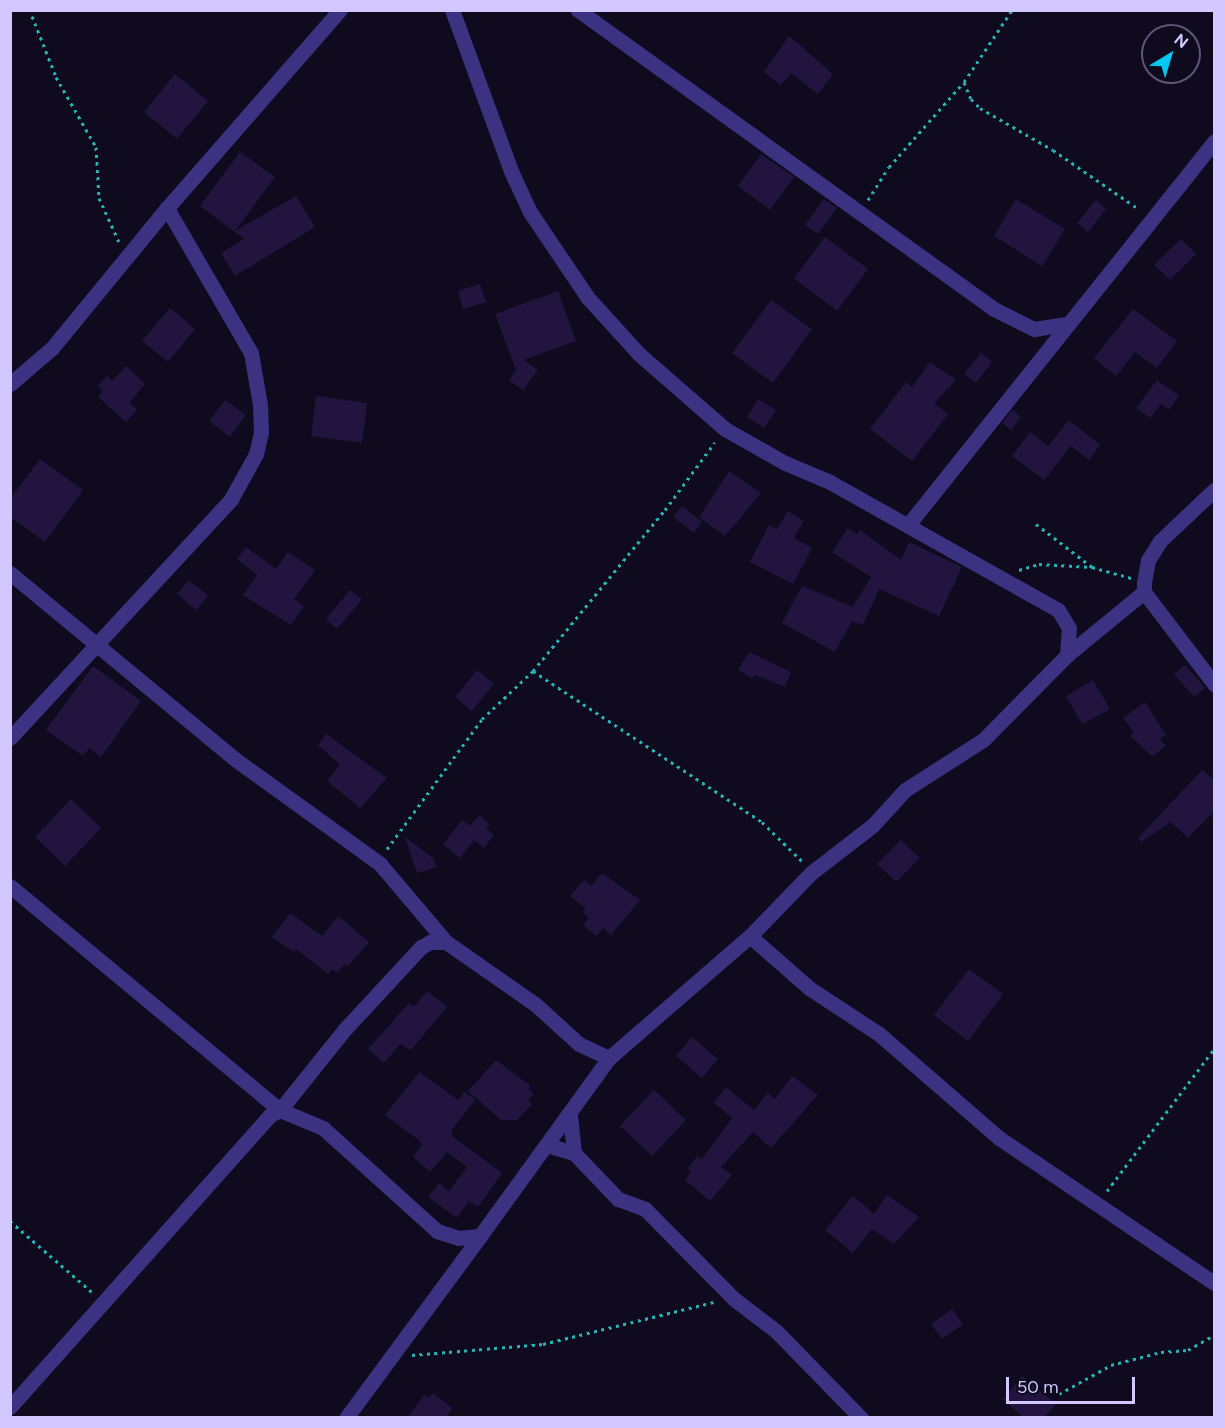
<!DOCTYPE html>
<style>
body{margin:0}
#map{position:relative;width:1225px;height:1428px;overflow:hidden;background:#0f0a1e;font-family:Figtree,sans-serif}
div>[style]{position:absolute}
.building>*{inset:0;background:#211540}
.path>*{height:3px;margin-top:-1.5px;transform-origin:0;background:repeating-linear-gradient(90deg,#25b4b6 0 3px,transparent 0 7.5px)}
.minor>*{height:15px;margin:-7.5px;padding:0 7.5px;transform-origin:7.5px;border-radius:7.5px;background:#3b3281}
span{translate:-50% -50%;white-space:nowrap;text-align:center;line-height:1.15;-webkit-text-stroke:5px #0f0a1e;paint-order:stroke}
.frame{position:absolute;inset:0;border:12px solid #d2c7ff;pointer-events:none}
.north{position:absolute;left:1141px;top:24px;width:60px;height:60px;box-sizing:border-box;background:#0f0a1e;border:2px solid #5d5678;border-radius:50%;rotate:38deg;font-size:16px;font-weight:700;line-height:24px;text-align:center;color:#d2c7ff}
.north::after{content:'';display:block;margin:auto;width:21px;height:27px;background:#00c8f2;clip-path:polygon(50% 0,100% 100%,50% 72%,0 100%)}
.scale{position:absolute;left:1006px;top:1377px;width:129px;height:27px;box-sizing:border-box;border:3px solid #d2c7ff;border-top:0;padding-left:8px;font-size:18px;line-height:21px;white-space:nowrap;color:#d2c7ff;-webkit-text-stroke:4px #0f0a1e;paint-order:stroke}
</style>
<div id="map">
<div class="building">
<i style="clip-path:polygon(789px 36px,833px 74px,818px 94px,791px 73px,781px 85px,764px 72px)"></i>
<i style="clip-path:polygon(175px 74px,208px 101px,177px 139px,144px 112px)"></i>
<i style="clip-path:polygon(240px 152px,275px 177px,235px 231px,296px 196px,315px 227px,235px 276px,221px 253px,244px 239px,200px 206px)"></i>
<i style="clip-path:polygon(761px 154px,794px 177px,770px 210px,738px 186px)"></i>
<i style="clip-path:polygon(824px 199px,837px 208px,818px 234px,805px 225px)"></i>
<i style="clip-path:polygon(1016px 199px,1065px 229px,1042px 266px,994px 236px)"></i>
<i style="clip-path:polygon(1096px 200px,1106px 209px,1088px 232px,1077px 223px)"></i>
<i style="clip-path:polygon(825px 237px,868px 269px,837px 311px,794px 278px)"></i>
<i style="clip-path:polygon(1181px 239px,1196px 254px,1170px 280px,1154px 265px)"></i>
<i style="clip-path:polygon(480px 284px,486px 302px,463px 309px,458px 291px)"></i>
<i style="clip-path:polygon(558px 291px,576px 341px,524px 360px,538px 370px,523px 390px,509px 380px,516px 370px,495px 314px)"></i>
<i style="clip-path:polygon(771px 300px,812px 329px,773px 383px,732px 353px)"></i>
<i style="clip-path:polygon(170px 308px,195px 329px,168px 362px,142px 341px)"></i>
<i style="clip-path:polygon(1133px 309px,1177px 341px,1157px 368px,1135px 352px,1116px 376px,1094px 358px)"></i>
<i style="clip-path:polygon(981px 353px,992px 362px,976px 383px,964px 374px)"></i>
<i style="clip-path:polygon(930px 362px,956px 380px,934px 403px,948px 414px,912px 461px,870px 429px,906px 382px,912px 387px)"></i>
<i style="clip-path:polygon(126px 366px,145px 384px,129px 403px,137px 410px,126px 422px,98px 397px,103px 391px,98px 386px,107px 376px,112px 381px)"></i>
<i style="clip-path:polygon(1157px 380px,1179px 396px,1169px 410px,1161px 404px,1150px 418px,1136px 408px)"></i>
<i style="clip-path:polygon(316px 396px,367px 403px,362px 443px,311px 436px)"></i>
<i style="clip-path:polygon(758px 399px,776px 410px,764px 428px,747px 417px)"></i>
<i style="clip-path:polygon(225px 400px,246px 415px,230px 437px,209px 421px)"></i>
<i style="clip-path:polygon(1012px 410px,1021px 417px,1011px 430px,1002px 423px)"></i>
<i style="clip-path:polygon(1069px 420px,1100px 445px,1089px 460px,1071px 446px,1044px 480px,1012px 456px,1030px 432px,1048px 446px)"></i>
<i style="clip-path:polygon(40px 459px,83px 490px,45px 542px,10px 517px,10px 499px)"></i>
<i style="clip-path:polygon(729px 471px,761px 493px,725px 536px,699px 517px)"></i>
<i style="clip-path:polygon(682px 506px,702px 522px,694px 533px,673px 517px)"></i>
<i style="clip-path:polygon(788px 511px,804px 521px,794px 538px,812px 548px,793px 584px,750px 562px,769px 525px,777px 529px)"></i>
<i style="clip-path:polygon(848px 528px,857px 534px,860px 530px,901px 560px,909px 542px,962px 567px,939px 616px,879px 589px,863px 625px,852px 621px,835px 652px,782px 623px,802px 586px,853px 607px,871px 577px,832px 552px)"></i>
<i style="clip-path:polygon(246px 547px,276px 569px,288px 552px,315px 570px,294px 599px,304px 606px,291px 625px,243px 595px,257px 575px,237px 559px)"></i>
<i style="clip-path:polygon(189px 580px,208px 596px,196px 610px,177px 594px)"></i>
<i style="clip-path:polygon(350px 590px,362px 599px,337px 629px,326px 619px)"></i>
<i style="clip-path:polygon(749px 652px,791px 672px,785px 687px,755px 675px,753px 678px,738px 670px)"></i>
<i style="clip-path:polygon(1185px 665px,1205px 688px,1194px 697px,1174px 674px)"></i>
<i style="clip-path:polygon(93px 666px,141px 701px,101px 757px,89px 748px,83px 756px,46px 730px)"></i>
<i style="clip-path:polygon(477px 670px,494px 684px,472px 711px,455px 697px)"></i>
<i style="clip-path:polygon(1093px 680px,1110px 709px,1082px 724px,1066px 696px)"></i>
<i style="clip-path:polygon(1145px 702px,1166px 735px,1160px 739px,1166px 746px,1152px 756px,1130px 736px,1134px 732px,1123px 718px)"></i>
<i style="clip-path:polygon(326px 734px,387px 778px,360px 808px,327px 781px,340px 765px,318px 745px)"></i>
<i style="clip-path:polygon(1202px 770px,1215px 781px,1215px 810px,1188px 838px,1171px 822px,1141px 842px,1138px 838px)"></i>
<i style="clip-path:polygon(71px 799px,101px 828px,65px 866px,35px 837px)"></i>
<i style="clip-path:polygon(479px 815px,490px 824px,486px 829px,494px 835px,484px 848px,474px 840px,460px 858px,443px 844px,462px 820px,470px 826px)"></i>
<i style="clip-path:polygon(405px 837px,433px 858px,437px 867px,417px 873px)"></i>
<i style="clip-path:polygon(901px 840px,920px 858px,896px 882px,877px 864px)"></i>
<i style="clip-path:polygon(602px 873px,640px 900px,611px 935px,603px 928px,596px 936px,583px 925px,589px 918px,583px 912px,586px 909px,570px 896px,584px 880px,591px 886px)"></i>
<i style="clip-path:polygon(290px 913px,322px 936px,338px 916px,369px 942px,348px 966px,345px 964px,337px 973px,332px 969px,328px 974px,296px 949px,294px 952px,272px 937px)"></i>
<i style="clip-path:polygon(969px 969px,1003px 994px,968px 1041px,934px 1015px)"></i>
<i style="clip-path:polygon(427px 991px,447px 1007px,411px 1050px,400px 1044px,384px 1063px,368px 1049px,409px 1003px,414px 1007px)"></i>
<i style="clip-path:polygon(692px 1037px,718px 1059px,702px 1078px,676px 1056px)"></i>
<i style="clip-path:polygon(496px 1060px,531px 1086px,528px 1089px,534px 1094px,528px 1100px,532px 1104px,517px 1120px,501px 1120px,468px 1091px)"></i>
<i style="clip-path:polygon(419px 1072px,458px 1100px,465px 1092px,475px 1100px,451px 1131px,452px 1136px,502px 1173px,478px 1207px,469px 1201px,457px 1218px,428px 1197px,439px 1183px,449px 1191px,467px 1167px,447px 1152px,430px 1172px,413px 1157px,422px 1145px,420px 1141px,385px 1115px)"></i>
<i style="clip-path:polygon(792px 1076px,818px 1095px,771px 1148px,753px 1132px,721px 1167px,732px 1175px,710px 1201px,685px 1180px,691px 1172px,687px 1169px,697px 1156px,702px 1159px,732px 1118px,714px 1103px,726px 1087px,754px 1110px,768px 1093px,775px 1099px)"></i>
<i style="clip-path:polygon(654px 1090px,686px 1120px,652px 1156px,620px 1126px)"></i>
<i style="clip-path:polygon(887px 1195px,919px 1217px,894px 1244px,872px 1229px,853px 1253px,825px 1230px,853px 1196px,874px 1214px)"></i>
<i style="clip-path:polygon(952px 1309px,963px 1324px,942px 1339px,931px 1324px)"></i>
<i style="clip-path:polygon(1022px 1376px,1056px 1404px,1044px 1418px,1025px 1418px,1003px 1400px)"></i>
<i style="clip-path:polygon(433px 1393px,452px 1408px,446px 1418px,407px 1418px,424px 1395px,429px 1398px)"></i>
</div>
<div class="path">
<i style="left:32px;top:16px;width:66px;rotate:68.5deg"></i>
<i style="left:56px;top:77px;width:81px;rotate:60.3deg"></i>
<i style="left:96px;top:147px;width:51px;rotate:86.6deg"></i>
<i style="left:99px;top:198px;width:48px;rotate:65.6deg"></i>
<i style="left:964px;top:82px;width:18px;rotate:68deg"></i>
<i style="left:971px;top:99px;width:13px;rotate:45deg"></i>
<i style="left:980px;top:108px;width:84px;rotate:29.9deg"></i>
<i style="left:1053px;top:150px;width:104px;rotate:34.5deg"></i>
<i style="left:868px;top:200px;width:39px;rotate:-58deg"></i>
<i style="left:889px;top:167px;width:113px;rotate:-48.6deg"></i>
<i style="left:964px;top:82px;width:87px;rotate:-56.3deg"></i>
<i style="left:1036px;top:524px;width:71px;rotate:37.5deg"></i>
<i style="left:1092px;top:567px;width:41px;rotate:15.8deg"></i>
<i style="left:1019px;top:570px;width:21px;rotate:-17deg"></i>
<i style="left:1039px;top:564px;width:53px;rotate:3.2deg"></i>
<i style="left:533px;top:671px;width:274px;rotate:33.4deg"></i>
<i style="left:762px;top:822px;width:57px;rotate:44.3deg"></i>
<i style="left:387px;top:849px;width:161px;rotate:-53.8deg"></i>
<i style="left:482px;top:719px;width:70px;rotate:-43.3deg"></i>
<i style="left:533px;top:671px;width:208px;rotate:-50.7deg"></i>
<i style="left:665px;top:510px;width:84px;rotate:-53.7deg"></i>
<i style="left:1107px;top:1191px;width:178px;rotate:-53deg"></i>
<i style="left:10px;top:1221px;width:110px;rotate:40.9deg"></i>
<i style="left:412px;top:1355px;width:131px;rotate:-4.8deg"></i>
<i style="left:543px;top:1344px;width:176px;rotate:-13.8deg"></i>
<i style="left:1059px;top:1394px;width:60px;rotate:-29.1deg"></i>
<i style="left:1111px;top:1365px;width:52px;rotate:-14.6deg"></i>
<i style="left:1161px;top:1352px;width:27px;rotate:-4deg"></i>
<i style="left:1188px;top:1350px;width:30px;rotate:-30deg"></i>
</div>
<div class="minor">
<i style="left:578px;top:10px;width:512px;rotate:35.71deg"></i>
<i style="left:994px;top:309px;width:45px;rotate:26.6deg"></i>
<i style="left:1034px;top:329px;width:31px;rotate:-9deg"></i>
<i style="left:10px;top:384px;width:55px;rotate:-40.6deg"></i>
<i style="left:52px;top:348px;width:181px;rotate:-50.6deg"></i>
<i style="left:167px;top:208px;width:263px;rotate:-48.9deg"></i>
<i style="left:1214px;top:490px;width:74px;rotate:136.6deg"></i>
<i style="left:1160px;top:541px;width:22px;rotate:122deg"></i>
<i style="left:1148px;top:560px;width:22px;rotate:100deg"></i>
<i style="left:1144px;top:582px;width:10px;rotate:90deg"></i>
<i style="left:1144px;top:592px;width:116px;rotate:52.7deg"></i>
<i style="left:908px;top:525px;width:491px;rotate:-51.4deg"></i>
<i style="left:10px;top:573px;width:293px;rotate:39.6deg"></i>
<i style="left:236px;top:760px;width:178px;rotate:35.8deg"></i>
<i style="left:380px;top:864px;width:102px;rotate:49.8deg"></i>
<i style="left:446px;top:942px;width:108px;rotate:34.9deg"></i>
<i style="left:535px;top:1004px;width:59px;rotate:42.3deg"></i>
<i style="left:579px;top:1044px;width:33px;rotate:25deg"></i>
<i style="left:1067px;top:655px;width:99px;rotate:-39.3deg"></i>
<i style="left:10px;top:738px;width:326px;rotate:-47.2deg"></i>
<i style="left:231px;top:499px;width:51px;rotate:-60.9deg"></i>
<i style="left:256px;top:454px;width:22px;rotate:-77deg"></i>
<i style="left:261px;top:433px;width:28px;rotate:-92deg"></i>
<i style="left:260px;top:405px;width:53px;rotate:-99.8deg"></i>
<i style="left:251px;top:353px;width:168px;rotate:-120.1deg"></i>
<i style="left:10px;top:886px;width:351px;rotate:39.7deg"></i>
<i style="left:280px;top:1110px;width:104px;rotate:-51.3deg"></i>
<i style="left:345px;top:1029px;width:112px;rotate:-47.2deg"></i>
<i style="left:421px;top:947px;width:10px;rotate:-29deg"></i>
<i style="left:430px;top:942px;width:16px"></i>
<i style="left:750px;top:936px;width:79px;rotate:41.4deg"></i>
<i style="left:809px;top:988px;width:84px;rotate:33.3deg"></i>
<i style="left:879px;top:1034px;width:159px;rotate:40.9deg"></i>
<i style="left:999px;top:1138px;width:259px;rotate:34deg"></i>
<i style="left:570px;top:1115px;width:38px;rotate:84deg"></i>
<i style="left:547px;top:1145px;width:28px;rotate:17deg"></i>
<i style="left:574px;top:1153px;width:64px;rotate:46.3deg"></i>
<i style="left:618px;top:1199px;width:29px;rotate:20deg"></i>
<i style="left:645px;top:1209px;width:127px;rotate:45.3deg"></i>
<i style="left:734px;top:1299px;width:53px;rotate:37.3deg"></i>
<i style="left:776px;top:1331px;width:122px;rotate:45.7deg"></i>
<i style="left:10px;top:1407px;width:391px;rotate:-48.3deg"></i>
<i style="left:270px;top:1115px;width:11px;rotate:-27deg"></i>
<i style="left:280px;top:1110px;width:47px;rotate:22.7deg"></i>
<i style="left:323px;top:1128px;width:154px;rotate:42.1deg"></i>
<i style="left:437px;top:1231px;width:22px;rotate:18deg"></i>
<i style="left:458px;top:1238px;width:22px;rotate:-5deg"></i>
<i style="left:480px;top:1236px;width:220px;rotate:-54.1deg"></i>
<i style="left:609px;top:1058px;width:186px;rotate:-40.9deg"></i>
<i style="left:750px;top:936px;width:88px;rotate:-45.9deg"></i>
<i style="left:811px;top:873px;width:78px;rotate:-37.7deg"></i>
<i style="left:873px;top:825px;width:47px;rotate:-47.6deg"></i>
<i style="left:905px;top:790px;width:93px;rotate:-32.7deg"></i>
<i style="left:983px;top:740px;width:120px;rotate:-45.3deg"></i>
<i style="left:1067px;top:655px;width:27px;rotate:-86deg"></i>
<i style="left:1069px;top:628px;width:21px;rotate:-121deg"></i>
<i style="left:1058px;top:610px;width:261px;rotate:-150.7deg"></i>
<i style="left:830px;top:482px;width:49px;rotate:-157.1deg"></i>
<i style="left:785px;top:463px;width:69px;rotate:-150.5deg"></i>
<i style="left:725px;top:429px;width:114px;rotate:-138.9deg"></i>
<i style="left:639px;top:354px;width:76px;rotate:-132.3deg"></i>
<i style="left:588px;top:298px;width:104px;rotate:-124deg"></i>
<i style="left:530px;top:212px;width:45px;rotate:-114.9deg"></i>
<i style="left:511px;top:171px;width:171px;rotate:-110.1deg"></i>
<i style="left:346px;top:1418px;width:226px;rotate:-53.6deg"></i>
</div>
<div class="frame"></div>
<div class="north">N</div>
<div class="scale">50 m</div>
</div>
